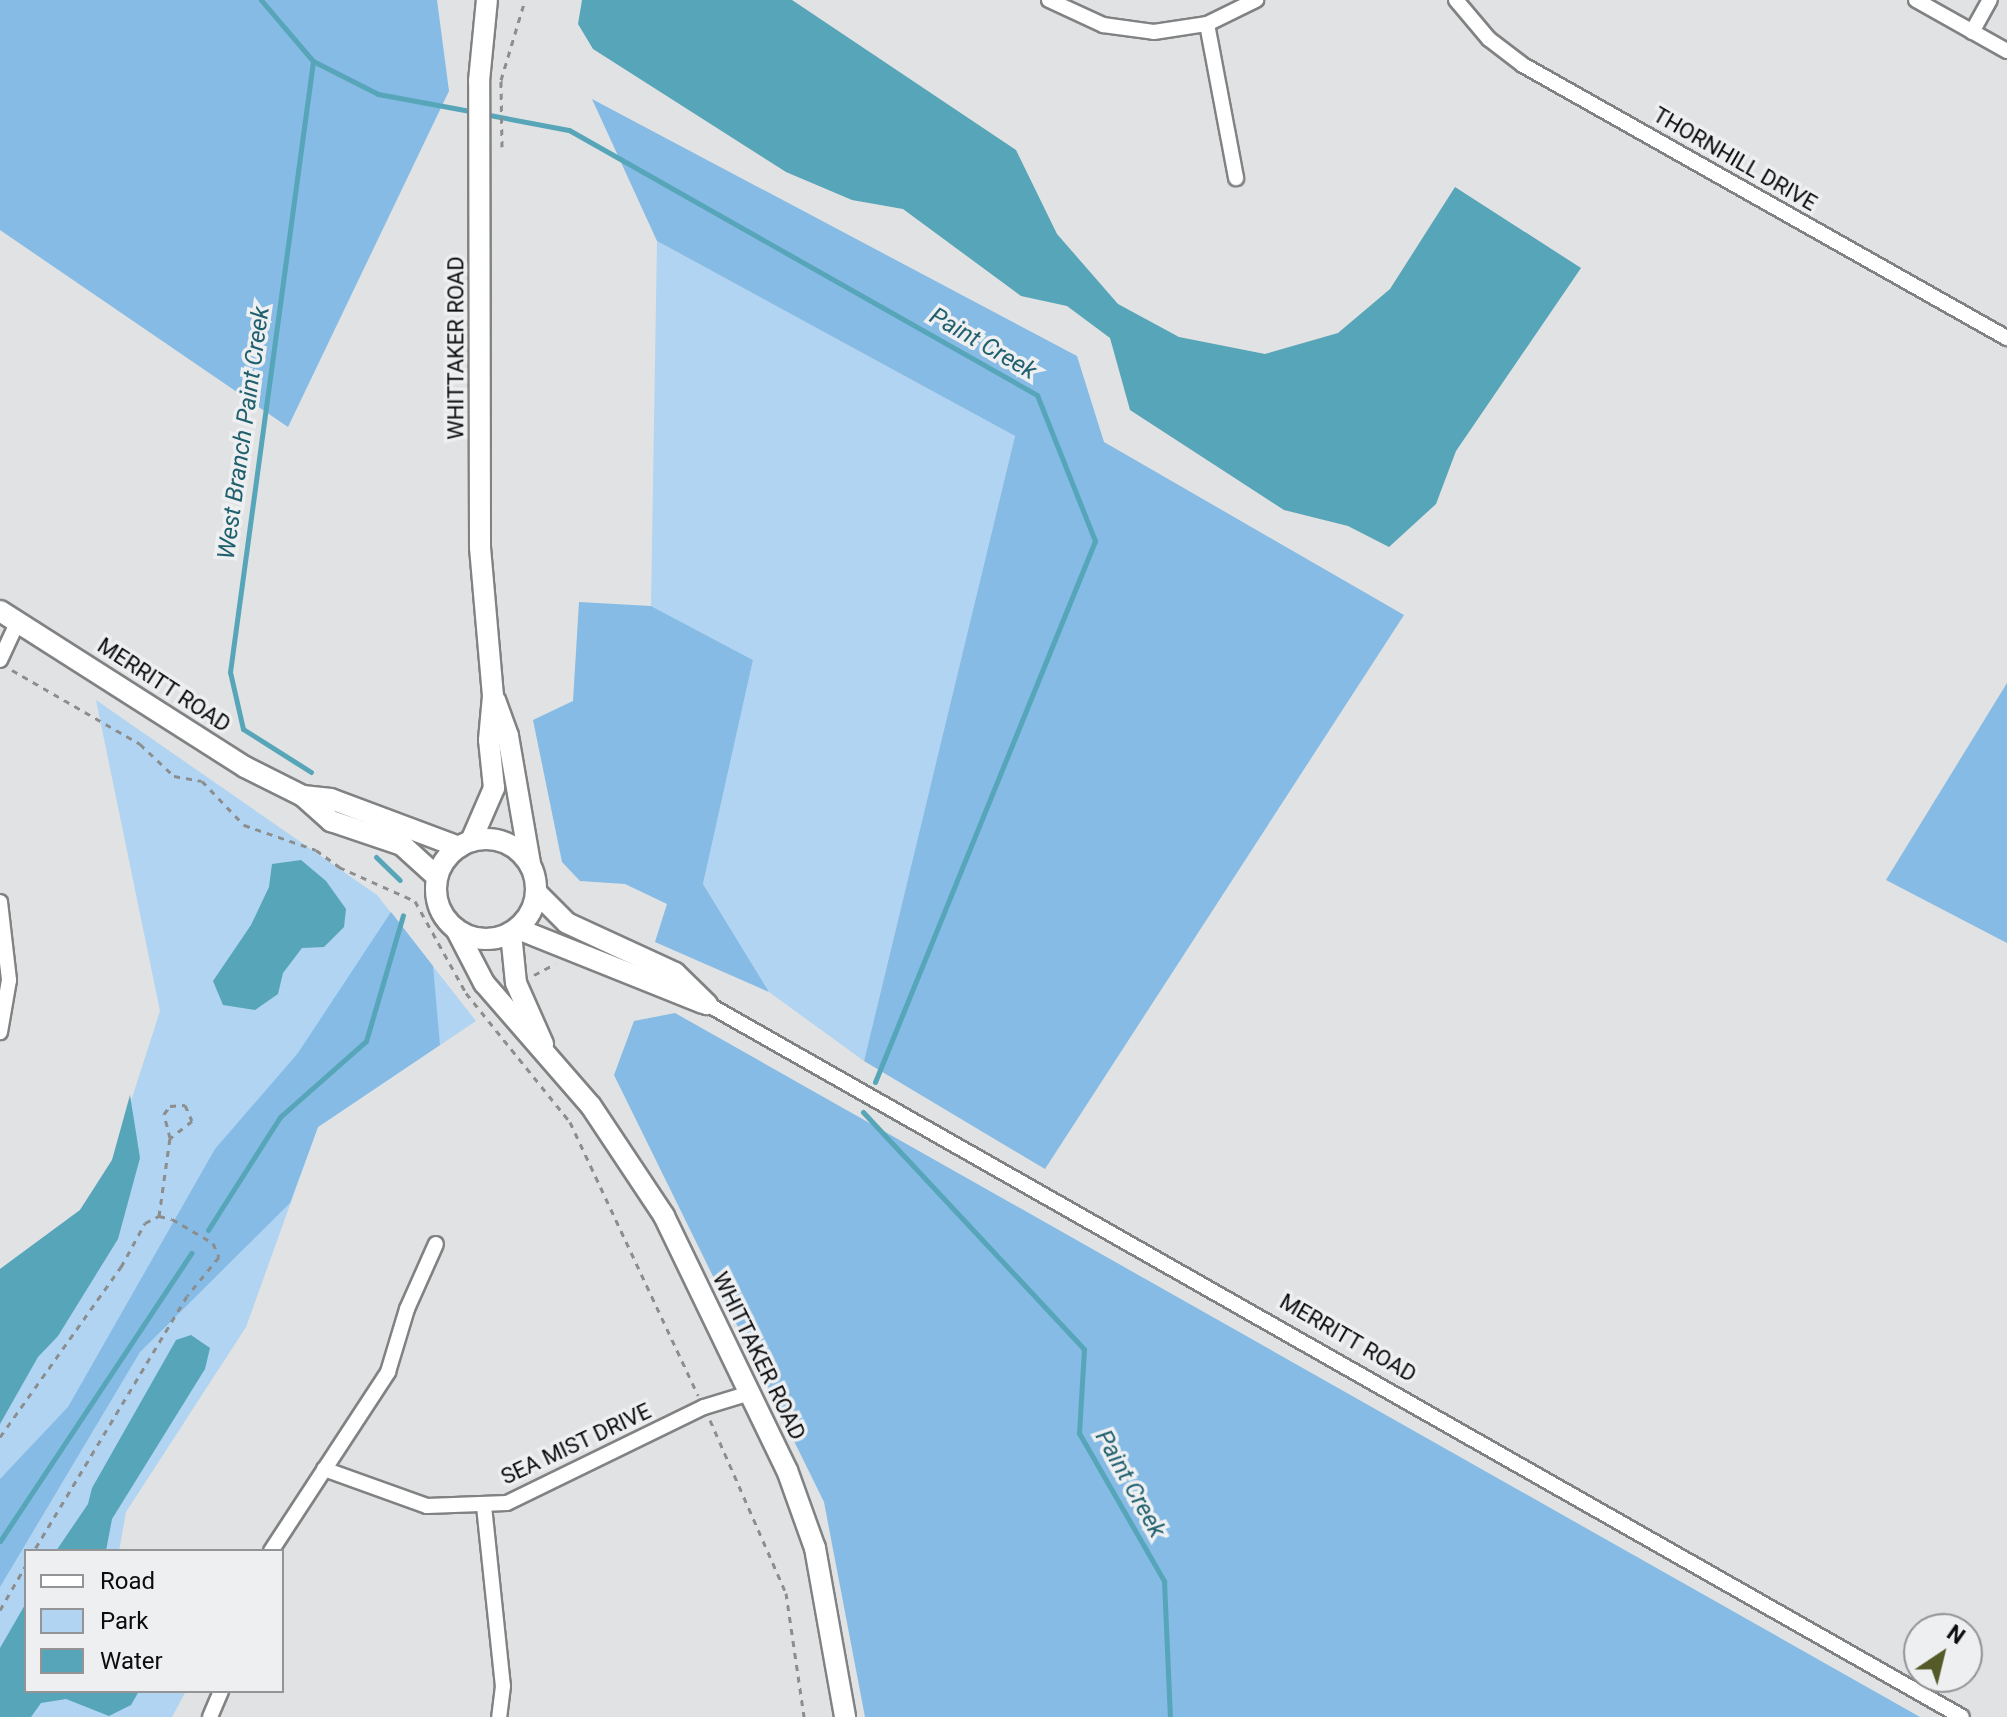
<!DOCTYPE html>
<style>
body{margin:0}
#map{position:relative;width:2007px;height:1717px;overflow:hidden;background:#e1e2e3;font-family:Roboto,sans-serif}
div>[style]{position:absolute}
.green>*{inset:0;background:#b0d4f1}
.forest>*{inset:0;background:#85bbe4}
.water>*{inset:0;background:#57a5b8}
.stream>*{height:5px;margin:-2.5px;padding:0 2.5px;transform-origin:2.5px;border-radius:2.5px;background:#57a5b8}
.path>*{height:3px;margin-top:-1.5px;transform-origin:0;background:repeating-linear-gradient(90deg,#8c8d8d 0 6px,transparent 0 12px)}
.roads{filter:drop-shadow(2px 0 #818283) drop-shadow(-2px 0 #818283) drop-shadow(0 2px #818283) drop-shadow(0 -2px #818283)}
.street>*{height:14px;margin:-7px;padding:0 7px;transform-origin:7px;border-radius:7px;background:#fff}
.secondary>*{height:20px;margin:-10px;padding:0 10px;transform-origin:10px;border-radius:10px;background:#fff}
.secondary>.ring{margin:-10px;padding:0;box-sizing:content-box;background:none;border:20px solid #fff;border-radius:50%}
span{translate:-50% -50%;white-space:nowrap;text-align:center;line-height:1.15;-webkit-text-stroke:7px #eeeff1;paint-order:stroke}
.street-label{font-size:22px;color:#0b0c0c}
.water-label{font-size:24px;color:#20606e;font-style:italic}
.legend{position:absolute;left:24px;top:1549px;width:260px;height:144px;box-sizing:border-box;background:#eeeff1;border:2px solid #939495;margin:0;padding:10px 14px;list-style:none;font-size:24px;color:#0b0c0c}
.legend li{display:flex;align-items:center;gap:16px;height:40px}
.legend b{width:40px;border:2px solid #939495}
.north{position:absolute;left:1903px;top:1613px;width:80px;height:80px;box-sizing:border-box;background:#eeeff1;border:2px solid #939495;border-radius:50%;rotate:35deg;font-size:22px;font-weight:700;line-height:32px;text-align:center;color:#0b0c0c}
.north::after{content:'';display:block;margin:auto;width:28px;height:36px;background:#555a28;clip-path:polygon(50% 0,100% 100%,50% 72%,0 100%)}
</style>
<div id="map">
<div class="green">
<i style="clip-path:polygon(657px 241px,1015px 436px,864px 1061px,769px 992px,703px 884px,753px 660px,651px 606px)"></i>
<i style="clip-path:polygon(96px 700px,377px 895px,476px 1021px,318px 1127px,246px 1327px,126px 1512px,119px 1551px,26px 1551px,26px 1691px,186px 1691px,172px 1717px,0 1717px,0 1269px,80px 1210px,112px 1160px,160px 1011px)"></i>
</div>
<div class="forest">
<i style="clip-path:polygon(0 0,437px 0,449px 91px,288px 427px,0 230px)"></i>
<i style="clip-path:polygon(592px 99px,1077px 356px,1104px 442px,1404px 615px,1045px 1169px,864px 1061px,1015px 436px,657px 241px)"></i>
<i style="clip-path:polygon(579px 602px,651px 606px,753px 660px,703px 884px,769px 992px,655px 942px,667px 904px,625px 884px,580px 881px,562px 862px,533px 720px,573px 701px)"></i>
<i style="clip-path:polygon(2007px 683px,2007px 943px,1886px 880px)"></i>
<i style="clip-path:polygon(391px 912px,433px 966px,440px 1045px,318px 1127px,290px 1203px,140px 1352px,0 1587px,0 1479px,68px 1407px,215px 1149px,298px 1053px)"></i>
<i style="clip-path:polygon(675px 1013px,1920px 1717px,865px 1717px,824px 1502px,614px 1075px,634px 1021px)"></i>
</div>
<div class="water">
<i style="clip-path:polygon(582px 0,792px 0,1016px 150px,1057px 234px,1118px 304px,1179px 337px,1265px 354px,1338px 333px,1390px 289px,1455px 187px,1581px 268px,1456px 451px,1436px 504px,1389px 547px,1348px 526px,1284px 510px,1130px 410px,1110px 338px,1067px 306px,1021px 296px,903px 209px,852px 200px,786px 172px,593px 49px,578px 24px)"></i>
<i style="clip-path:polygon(301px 860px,326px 881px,346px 909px,344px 927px,324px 947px,302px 948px,283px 973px,278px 994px,255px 1010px,223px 1005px,213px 981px,251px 925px,269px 887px,272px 864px)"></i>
<i style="clip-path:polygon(130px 1095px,140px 1158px,118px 1239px,58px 1336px,38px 1357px,0 1424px,0 1269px,80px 1210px,112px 1160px)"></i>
<i style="clip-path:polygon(191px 1335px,210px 1348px,205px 1369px,112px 1519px,106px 1551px,56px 1551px,88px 1504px,92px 1488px,176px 1340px)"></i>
<i style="clip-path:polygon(26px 1603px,26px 1691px,139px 1691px,131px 1705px,109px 1716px,66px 1699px,41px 1703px,31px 1717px,0 1717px,0 1648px)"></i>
</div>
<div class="stream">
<i style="left:261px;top:0;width:80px;rotate:49.6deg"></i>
<i style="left:313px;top:61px;width:73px;rotate:26.9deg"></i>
<i style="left:378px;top:94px;width:99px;rotate:10.5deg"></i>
<i style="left:484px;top:114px;width:86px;rotate:10.7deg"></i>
<i style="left:569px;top:130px;width:538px;rotate:29.52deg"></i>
<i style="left:1037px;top:395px;width:157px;rotate:68.3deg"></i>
<i style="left:1095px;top:541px;width:584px;rotate:112.13deg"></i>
<i style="left:311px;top:772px;width:80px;rotate:-147.7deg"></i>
<i style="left:243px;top:729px;width:58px;rotate:-102.8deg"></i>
<i style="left:230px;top:672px;width:617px;rotate:-82.26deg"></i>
<i style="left:376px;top:857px;width:33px;rotate:44deg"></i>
<i style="left:863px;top:1112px;width:324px;rotate:47deg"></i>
<i style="left:1084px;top:1349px;width:84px;rotate:93.4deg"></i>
<i style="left:1079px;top:1433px;width:171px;rotate:60.1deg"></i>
<i style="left:1164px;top:1581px;width:136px;rotate:87.5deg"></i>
<i style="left:208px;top:1230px;width:134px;rotate:-57.5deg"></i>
<i style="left:280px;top:1117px;width:115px;rotate:-41.5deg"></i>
<i style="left:366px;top:1041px;width:131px;rotate:-73.6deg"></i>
<i style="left:0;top:1541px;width:346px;rotate:-56.4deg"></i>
</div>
<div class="path">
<i style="left:502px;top:147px;width:67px;rotate:-90.9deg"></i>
<i style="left:501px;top:80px;width:84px;rotate:-73.3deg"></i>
<i style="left:12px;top:670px;width:148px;rotate:30deg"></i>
<i style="left:140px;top:744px;width:47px;rotate:43.3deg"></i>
<i style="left:174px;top:776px;width:28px;rotate:10deg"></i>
<i style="left:202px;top:781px;width:61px;rotate:46.3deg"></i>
<i style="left:244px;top:825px;width:76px;rotate:19.1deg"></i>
<i style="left:316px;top:850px;width:29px;rotate:36deg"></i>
<i style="left:339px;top:867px;width:83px;rotate:24.1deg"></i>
<i style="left:415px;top:901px;width:105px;rotate:61deg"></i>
<i style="left:466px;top:993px;width:166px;rotate:51.1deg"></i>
<i style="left:570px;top:1122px;width:302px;rotate:64.9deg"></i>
<i style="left:534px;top:975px;width:24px;rotate:-28deg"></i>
<i style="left:159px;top:1216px;width:79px;rotate:-82deg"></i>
<i style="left:170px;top:1138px;width:25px;rotate:-104deg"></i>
<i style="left:164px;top:1114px;width:10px;rotate:-53deg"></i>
<i style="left:170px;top:1106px;width:15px;rotate:-4deg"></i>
<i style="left:185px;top:1105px;width:17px;rotate:66deg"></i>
<i style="left:192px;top:1121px;width:28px;rotate:142deg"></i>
<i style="left:710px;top:1420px;width:189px;rotate:66.3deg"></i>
<i style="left:786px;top:1593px;width:125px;rotate:81.7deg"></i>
<i style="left:0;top:1437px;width:209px;rotate:-54.6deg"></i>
<i style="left:121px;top:1267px;width:50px;rotate:-61.4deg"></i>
<i style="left:145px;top:1223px;width:16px;rotate:-27deg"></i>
<i style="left:159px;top:1216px;width:13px;rotate:13deg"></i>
<i style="left:172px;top:1219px;width:48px;rotate:30.3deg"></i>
<i style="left:213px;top:1243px;width:15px;rotate:67deg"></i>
<i style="left:219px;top:1257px;width:50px;rotate:129.4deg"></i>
<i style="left:187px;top:1296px;width:297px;rotate:121deg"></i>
<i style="left:0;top:1610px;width:52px;rotate:-60deg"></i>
</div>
<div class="roads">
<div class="street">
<i style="left:1049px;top:0;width:60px;rotate:24.8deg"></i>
<i style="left:1103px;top:25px;width:51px;rotate:7.8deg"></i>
<i style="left:1154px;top:32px;width:54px;rotate:-8.6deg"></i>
<i style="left:1207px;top:24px;width:55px;rotate:-26.1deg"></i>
<i style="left:1456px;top:0;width:51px;rotate:49.8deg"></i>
<i style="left:1489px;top:39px;width:43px;rotate:37.4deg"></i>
<i style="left:1523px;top:65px;width:556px;rotate:29.43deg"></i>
<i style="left:1916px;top:0;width:104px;rotate:29.3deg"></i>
<i style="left:1207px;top:24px;width:157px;rotate:79.3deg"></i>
<i style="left:1972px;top:32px;width:37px;rotate:-61deg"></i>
<i style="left:0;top:660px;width:43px;rotate:-65.2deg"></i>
<i style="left:0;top:902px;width:79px;rotate:83.4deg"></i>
<i style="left:9px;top:980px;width:53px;rotate:99.8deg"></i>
<i style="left:707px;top:1004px;width:1443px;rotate:29.6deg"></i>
<i style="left:324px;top:1469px;width:109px;rotate:19.8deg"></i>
<i style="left:427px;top:1506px;width:80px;rotate:-2.1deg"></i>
<i style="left:507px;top:1503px;width:219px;rotate:-26deg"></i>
<i style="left:704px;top:1407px;width:48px;rotate:-16.9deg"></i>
<i style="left:484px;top:1506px;width:181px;rotate:84deg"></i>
<i style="left:503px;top:1686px;width:31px;rotate:97deg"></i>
<i style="left:271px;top:1551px;width:214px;rotate:-56.8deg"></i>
<i style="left:388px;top:1372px;width:66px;rotate:-73.2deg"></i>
<i style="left:407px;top:1309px;width:71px;rotate:-66deg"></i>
<i style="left:210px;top:1717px;width:28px;rotate:-67deg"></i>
</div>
<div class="secondary">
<i style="left:0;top:611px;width:290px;rotate:32.5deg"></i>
<i style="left:245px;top:767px;width:65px;rotate:26.6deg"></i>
<i style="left:303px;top:796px;width:38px;rotate:42deg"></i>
<i style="left:331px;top:821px;width:75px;rotate:18.7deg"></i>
<i style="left:402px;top:845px;width:47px;rotate:42.4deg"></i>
<i style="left:495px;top:700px;width:38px;rotate:70deg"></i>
<i style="left:508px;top:736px;width:130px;rotate:80.2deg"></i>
<i style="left:303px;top:796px;width:28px;rotate:6deg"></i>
<i style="left:331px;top:799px;width:137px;rotate:20.6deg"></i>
<i class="ring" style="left:436px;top:839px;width:80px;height:80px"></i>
<i style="left:471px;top:841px;width:58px;rotate:-66.5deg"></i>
<i style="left:494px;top:788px;width:48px;rotate:-95.9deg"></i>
<i style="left:489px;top:740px;width:44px;rotate:-84.8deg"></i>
<i style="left:493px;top:696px;width:150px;rotate:-95deg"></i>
<i style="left:480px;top:547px;width:466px;rotate:-90.1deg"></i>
<i style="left:479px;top:81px;width:81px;rotate:-84.4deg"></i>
<i style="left:537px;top:893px;width:42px;rotate:45deg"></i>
<i style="left:567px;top:923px;width:119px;rotate:24.8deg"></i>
<i style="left:675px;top:973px;width:45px;rotate:44.1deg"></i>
<i style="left:456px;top:929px;width:61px;rotate:62.6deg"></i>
<i style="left:484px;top:983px;width:163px;rotate:49deg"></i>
<i style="left:591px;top:1106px;width:132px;rotate:56.4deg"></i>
<i style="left:664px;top:1216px;width:282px;rotate:64.2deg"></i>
<i style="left:787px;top:1470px;width:83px;rotate:70.3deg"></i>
<i style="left:815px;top:1548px;width:172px;rotate:79.9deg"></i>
<i style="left:518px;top:929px;width:199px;rotate:21.8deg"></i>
<i style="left:511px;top:933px;width:50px;rotate:84.3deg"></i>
<i style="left:516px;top:983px;width:67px;rotate:66.1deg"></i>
</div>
</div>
<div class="street-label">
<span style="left:1735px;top:159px;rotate:30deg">THORNHILL DRIVE</span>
<span style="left:456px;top:348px;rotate:-90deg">WHITTAKER ROAD</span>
<span style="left:164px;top:685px;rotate:33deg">MERRITT ROAD</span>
<span style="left:1348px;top:1338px;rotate:30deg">MERRITT ROAD</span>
<span style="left:759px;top:1356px;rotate:64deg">WHITTAKER ROAD</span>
<span style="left:576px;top:1444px;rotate:-25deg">SEA MIST DRIVE</span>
</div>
<div class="water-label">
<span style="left:983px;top:344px;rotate:30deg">Paint Creek</span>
<span style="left:244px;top:433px;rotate:-82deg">West Branch Paint Creek</span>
<span style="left:1130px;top:1484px;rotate:61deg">Paint Creek</span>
</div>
<ul class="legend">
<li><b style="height:10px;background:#fff"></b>Road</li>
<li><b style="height:22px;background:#b0d4f1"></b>Park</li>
<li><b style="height:22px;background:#57a5b8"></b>Water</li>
</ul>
<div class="north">N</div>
</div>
